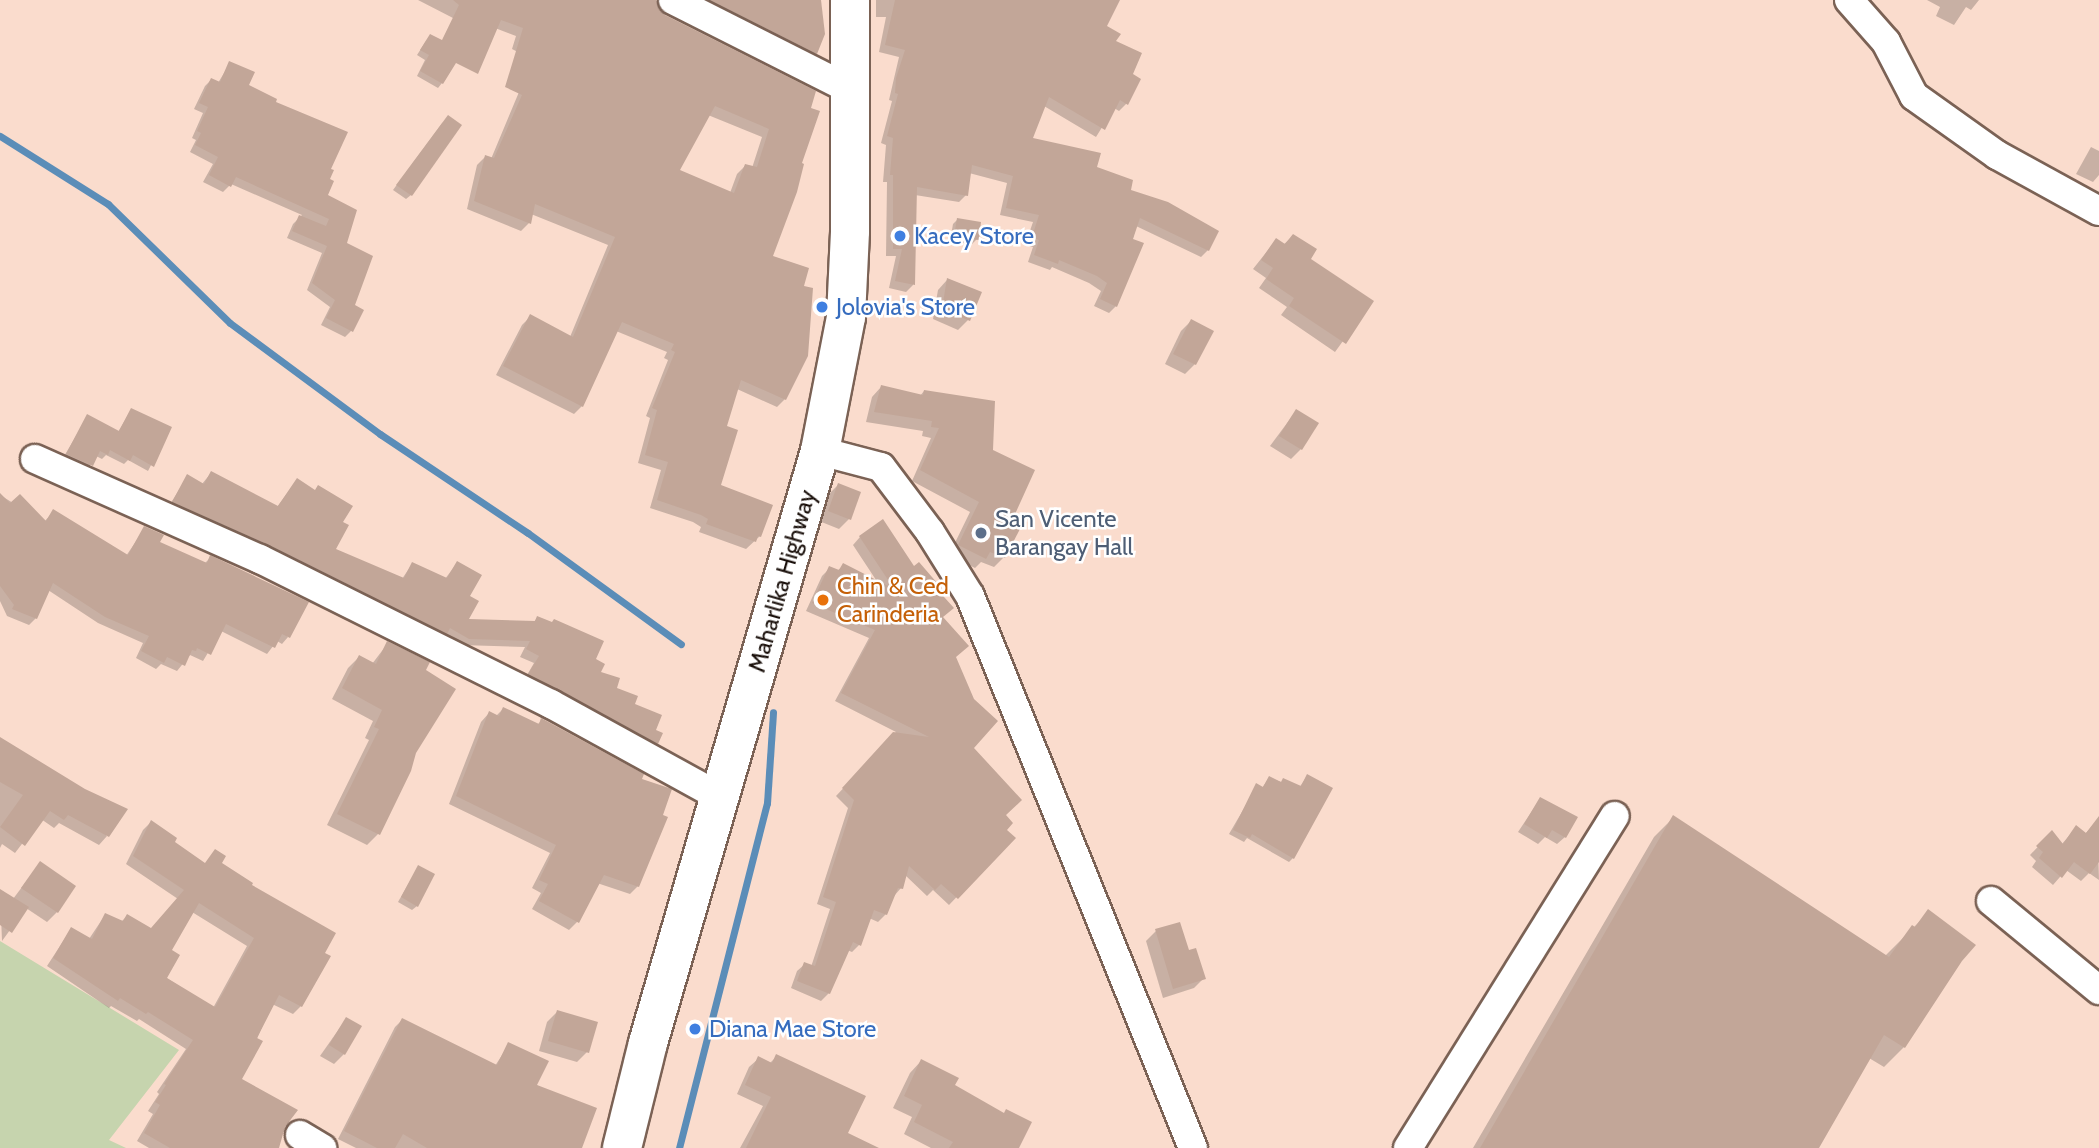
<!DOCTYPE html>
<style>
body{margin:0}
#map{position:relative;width:2099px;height:1148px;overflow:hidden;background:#fadccd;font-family:Cabin,sans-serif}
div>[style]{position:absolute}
.green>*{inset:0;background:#c6d4ae}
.shadow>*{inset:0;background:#0003}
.stream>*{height:7px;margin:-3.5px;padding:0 3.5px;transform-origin:3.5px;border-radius:3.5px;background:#5b8db8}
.building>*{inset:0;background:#c2a698}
.roads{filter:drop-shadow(2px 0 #7b6255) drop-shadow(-2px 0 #7b6255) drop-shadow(0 2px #7b6255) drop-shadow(0 -2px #7b6255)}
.minor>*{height:28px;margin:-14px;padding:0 14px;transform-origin:14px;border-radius:14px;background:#fff}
.highway>*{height:38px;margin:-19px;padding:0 19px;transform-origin:19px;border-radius:19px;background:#fff}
.dots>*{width:19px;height:19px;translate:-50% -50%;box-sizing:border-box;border:4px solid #fff;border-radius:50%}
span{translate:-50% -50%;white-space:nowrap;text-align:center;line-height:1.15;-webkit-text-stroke:5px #fff;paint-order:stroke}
.shop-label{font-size:24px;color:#366cbe}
.left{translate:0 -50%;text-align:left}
.service-label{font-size:24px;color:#4e5e75}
.street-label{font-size:24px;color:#1a100b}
.food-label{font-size:24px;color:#c56008}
</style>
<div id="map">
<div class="green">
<i style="clip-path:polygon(0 941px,179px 1050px,109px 1140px,126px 1148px,0 1148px)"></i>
</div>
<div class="shadow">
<i style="clip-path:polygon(evenodd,418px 0,655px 0,664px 16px,814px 92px,770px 257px,801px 287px,785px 399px,777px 407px,737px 389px,725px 427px,719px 486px,760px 536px,746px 549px,699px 532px,701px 527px,693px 522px,650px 508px,661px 470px,638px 463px,650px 418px,646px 416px,668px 360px,664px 358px,667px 352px,616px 331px,582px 406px,574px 414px,496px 375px,522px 325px,530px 317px,570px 337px,608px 245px,531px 214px,529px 223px,521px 231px,467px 209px,477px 165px,485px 157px,491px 159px,519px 92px,543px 65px,512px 49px,516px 36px,495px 28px,488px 36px,418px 0,708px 115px,762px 137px,752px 168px,745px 166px,737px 174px,730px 193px,678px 171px,708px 115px)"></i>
<i style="clip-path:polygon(686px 0,819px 0,816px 53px,808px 61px)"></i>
<i style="clip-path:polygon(876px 0,1118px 0,1104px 27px,1130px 75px,1126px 104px,1119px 111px,1114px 108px,1096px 137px,1044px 106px,1031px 140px,1095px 168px,1208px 250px,1201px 257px,1136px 226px,1116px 306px,1109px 313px,1094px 306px,1101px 291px,1089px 283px,1052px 267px,1050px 270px,1028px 262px,1033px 247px,1025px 245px,1033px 222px,1000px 215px,1007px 183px,969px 173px,966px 195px,959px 202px,915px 195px,913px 285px,906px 292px,889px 288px,896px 256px,886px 256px,887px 182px,883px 182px,886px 145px,881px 143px,892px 101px,889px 100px,899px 57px,879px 52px,886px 17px,876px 17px)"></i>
<i style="clip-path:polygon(1927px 0,1979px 0,1971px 10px,1966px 7px,1954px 25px,1936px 16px,1940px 7px)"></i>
<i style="clip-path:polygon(426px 41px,442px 83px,438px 88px,417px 76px,425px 60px,417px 55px)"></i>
<i style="clip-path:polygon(230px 63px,247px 86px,274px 103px,329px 169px,325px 196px,345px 244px,353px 306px,351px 331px,345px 337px,321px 325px,330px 307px,307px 290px,322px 253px,287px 238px,293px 224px,302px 215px,231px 184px,223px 192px,203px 182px,213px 164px,190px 152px,196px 140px,192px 138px,203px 113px,194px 109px,205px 86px,211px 80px,218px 83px)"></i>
<i style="clip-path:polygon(443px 122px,411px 195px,406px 199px,393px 190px)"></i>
<i style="clip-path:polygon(2091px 147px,2099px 151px,2099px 175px,2093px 182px,2076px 174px)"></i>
<i style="clip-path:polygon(957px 220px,977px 239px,972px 244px,950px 241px,953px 224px)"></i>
<i style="clip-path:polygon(1293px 236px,1308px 260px,1372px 301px,1335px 352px,1281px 315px,1287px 307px,1259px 288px,1266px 278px,1253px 269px,1276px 240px,1283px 245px)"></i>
<i style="clip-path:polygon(947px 280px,968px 320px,958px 330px,933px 319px,938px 290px)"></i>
<i style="clip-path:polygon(1191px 321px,1195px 364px,1185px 374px,1165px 364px,1181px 331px)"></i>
<i style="clip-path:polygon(881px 387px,920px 396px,924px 391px,991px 451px,1004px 557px,994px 567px,981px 562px,975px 568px,949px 555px,970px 512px,912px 481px,931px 438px,922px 436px,923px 431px,866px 422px,872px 397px)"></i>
<i style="clip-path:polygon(131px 410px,170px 428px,148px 471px,128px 460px,124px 464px,106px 455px,102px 459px,96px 456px,87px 470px,63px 458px,88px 416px,118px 432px)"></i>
<i style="clip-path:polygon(1296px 411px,1301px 449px,1291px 459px,1270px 446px)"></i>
<i style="clip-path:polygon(211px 473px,277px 507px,297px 480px,341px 522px,333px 549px,402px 579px,412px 564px,445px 579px,457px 563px,467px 596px,466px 620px,533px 623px,537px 618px,594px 660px,599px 673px,633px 705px,653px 731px,656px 743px,649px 750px,523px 682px,534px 663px,520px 657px,525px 647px,461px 645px,167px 509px,188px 476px,202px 484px)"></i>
<i style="clip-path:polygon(838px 485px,849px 519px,839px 529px,819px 521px,828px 495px)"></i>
<i style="clip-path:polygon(0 495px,44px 522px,53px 512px,126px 556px,145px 528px,158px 543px,204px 564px,211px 557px,288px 637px,282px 644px,277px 641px,267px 654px,221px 631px,203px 661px,190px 655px,177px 671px,161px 664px,156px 669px,136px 658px,143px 643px,98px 623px,48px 590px,36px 618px,29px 625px,7px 616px,0 601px)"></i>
<i style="clip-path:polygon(860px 537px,914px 568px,933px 587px,954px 658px,972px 748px,1004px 816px,1005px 830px,1013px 838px,949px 905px,933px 890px,927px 896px,905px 875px,901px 888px,894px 896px,886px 914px,878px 922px,869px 918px,859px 945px,852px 952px,847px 950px,829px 993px,821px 1001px,791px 988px,797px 971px,805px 964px,811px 967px,830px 909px,817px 904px,848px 808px,836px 796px,896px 732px,835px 701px,869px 638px,806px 611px,822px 576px,830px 568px,837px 571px,843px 566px,878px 583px,853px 545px)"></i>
<i style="clip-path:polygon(388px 643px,423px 671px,415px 752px,378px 834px,367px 845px,327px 825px,369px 740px,365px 738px,373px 721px,332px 699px,348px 668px,359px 657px,372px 664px)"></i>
<i style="clip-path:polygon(503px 709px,537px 725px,542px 720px,638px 886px,630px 894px,597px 883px,577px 922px,569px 930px,532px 909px,541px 893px,532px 888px,550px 853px,449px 804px,481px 722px,489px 713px,496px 716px)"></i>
<i style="clip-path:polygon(0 738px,107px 836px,99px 845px,59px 823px,54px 828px,41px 819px,15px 853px,2px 844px,0 848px)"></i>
<i style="clip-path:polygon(1307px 776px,1293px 858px,1289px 862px,1247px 838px,1244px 842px,1229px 834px,1257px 786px,1262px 788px,1269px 778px,1299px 788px)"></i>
<i style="clip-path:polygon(1540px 799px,1565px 837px,1557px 844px,1545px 837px,1538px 844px,1518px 832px)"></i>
<i style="clip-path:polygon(1674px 817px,1885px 956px,1929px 912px,1960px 960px,1904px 1047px,1884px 1067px,1869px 1058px,1817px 1148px,1473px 1148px,1654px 837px)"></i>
<i style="clip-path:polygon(2097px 821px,2099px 880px,2089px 873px,2081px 881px,2066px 870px,2053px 885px,2032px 867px,2036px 861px,2030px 855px,2051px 833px,2061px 845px,2076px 828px,2085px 834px)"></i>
<i style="clip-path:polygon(evenodd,151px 822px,172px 842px,204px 864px,220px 864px,250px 886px,323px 954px,301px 1006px,293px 1014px,272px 1004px,239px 1080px,295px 1111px,278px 1132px,270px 1148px,149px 1148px,137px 1141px,153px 1114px,148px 1111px,159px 1094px,157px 1092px,186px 1049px,139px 1019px,137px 1021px,111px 1006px,109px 1008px,47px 966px,71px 929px,89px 939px,105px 915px,121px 922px,127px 916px,151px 930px,178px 899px,126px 864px,143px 830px,151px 822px,192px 912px,247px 946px,213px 1008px,165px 977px,169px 950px,192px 912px)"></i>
<i style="clip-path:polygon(40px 863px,57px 912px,47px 922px,26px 908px,2px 941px,0 891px,13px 899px)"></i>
<i style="clip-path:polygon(418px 867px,417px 906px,412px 910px,398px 902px)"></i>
<i style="clip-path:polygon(1156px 931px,1187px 952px,1204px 978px,1194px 988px,1163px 998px,1146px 941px)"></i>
<i style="clip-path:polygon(557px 1012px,587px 1052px,577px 1062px,539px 1051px,547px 1022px)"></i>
<i style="clip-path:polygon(346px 1019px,344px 1054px,334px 1064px,320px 1056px)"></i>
<i style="clip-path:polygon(402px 1020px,495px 1066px,509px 1044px,580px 1148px,356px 1148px,338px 1139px,395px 1027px)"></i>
<i style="clip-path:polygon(777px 1056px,846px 1134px,861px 1148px,740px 1148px,763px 1106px,737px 1094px,749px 1067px,758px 1059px,769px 1064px)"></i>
<i style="clip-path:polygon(921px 1061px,1017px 1148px,931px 1148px,904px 1134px,912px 1117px,893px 1108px,910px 1073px)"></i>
</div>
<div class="stream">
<i style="left:0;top:136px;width:128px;rotate:32.2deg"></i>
<i style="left:108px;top:204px;width:170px;rotate:44.3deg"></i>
<i style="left:230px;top:323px;width:187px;rotate:36.5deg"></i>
<i style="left:380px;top:434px;width:178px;rotate:33.8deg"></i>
<i style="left:528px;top:533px;width:189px;rotate:36deg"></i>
<i style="left:679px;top:1148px;width:356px;rotate:-75.7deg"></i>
<i style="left:767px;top:803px;width:91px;rotate:-86.2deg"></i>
</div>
<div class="building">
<i style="clip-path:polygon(evenodd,453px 0,656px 0,665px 15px,816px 91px,811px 108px,820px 111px,802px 163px,804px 164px,797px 192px,773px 256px,809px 268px,804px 286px,813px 288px,808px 356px,786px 400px,741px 380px,727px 426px,738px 430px,721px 485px,773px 505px,761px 537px,758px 536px,756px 542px,706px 524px,708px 519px,701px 515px,657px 500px,668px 462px,645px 455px,657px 410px,652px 408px,675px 352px,671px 350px,674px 344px,622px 322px,583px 407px,503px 366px,530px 314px,573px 337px,615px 237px,535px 204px,531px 224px,474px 201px,485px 155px,494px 158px,522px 95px,505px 87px,523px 28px,501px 20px,478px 74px,456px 63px,443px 84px,420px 71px,429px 55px,420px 50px,430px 34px,442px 40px,459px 5px,453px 0,715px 106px,769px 129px,757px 167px,745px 164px,734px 193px,680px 170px,715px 106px)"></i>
<i style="clip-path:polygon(710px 0,821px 0,825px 34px,817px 54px)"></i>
<i style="clip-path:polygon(895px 0,1120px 0,1107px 26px,1121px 34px,1116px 41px,1142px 53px,1133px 74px,1141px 79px,1128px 105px,1120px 100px,1105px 130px,1049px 97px,1033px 138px,1101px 153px,1097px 167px,1133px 180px,1131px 190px,1168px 202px,1219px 231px,1209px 251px,1140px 218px,1133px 239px,1144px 243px,1117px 307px,1100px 299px,1107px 283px,1097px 276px,1059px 260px,1058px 264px,1034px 255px,1039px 240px,1032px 237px,1039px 215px,1006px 208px,1013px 176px,972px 165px,968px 196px,917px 187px,915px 285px,895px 281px,902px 249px,893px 249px,893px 175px,890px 175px,893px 138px,887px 136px,898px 94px,895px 93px,896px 78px,905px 50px,885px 45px)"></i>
<i style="clip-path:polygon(229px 61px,255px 72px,249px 85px,277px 99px,276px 102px,348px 132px,331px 169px,334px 170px,330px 179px,334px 181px,328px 195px,357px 210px,347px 243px,373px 256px,355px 305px,364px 310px,353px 332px,326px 318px,335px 300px,312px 283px,327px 246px,292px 231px,299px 215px,326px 226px,329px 219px,236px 177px,231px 187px,209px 175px,218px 157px,195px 145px,201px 133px,197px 131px,208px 107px,199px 103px,211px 78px,220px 82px)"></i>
<i style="clip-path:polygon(448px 115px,462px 125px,412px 196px,396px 185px)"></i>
<i style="clip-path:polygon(957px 218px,981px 222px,979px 240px,954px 237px)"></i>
<i style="clip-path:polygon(1293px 234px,1317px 249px,1311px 259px,1374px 301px,1346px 344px,1289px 306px,1294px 298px,1266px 279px,1273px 268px,1261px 260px,1276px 238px,1285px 244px)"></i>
<i style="clip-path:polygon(947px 278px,982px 292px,970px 321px,942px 309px)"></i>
<i style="clip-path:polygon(1191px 319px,1214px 331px,1196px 365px,1173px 354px)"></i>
<i style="clip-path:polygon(881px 385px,923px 395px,924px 390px,995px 401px,993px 450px,1035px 470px,1011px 523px,1021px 527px,1005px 558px,990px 552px,986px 559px,958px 545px,979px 502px,920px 470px,939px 428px,931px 427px,932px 421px,874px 412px)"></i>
<i style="clip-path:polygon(131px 408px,172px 427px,154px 467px,133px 455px,130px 461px,110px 450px,108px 455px,100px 451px,93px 466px,66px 454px,87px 414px,119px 431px)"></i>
<i style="clip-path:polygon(1296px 409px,1319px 423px,1302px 450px,1279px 436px)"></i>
<i style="clip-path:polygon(211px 471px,278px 506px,297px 478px,315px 490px,318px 485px,353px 506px,343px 522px,349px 525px,336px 549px,404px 578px,412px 562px,447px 578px,457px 561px,482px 575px,470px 596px,479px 601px,469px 619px,535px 621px,537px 616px,552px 622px,554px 619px,604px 641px,596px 659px,605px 664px,601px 672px,620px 678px,617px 688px,638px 696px,635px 704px,662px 715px,656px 730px,663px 733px,658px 744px,528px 674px,539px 656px,526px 649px,530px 641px,469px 639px,450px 628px,447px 634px,267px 544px,172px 502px,187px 474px,204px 484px)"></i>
<i style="clip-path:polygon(838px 483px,861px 492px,851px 520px,828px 511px)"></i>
<i style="clip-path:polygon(0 493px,10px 503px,20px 494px,46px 521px,53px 509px,128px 555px,144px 526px,164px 535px,160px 542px,207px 563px,210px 555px,309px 602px,290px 638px,282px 634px,275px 648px,226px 624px,211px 655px,197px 648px,196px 651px,192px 650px,185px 666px,167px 657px,164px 663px,141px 651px,149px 636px,105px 617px,53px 583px,37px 619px,12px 609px,14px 605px,0 586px)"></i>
<i style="clip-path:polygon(883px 519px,914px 566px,919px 562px,938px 584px,935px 587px,954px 608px,943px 617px,969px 646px,956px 657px,974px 699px,998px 721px,974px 748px,1022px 800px,1006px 815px,1013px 823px,1007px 830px,1016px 838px,958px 899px,941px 884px,935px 890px,909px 866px,903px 889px,898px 888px,887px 915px,874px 910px,861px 946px,853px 942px,830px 994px,797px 981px,804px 962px,815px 966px,836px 902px,823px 897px,854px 800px,842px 788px,893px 732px,929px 737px,841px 693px,875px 630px,812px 603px,829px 566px,839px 570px,843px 563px,894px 589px,859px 536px)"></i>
<i style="clip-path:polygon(387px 641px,430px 662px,426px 670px,456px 689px,416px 753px,411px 771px,380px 835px,337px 814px,379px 729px,374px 727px,382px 710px,342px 688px,359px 655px,376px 664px)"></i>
<i style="clip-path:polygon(503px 707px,539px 724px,541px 718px,644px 774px,642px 779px,672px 789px,663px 815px,668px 817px,639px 887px,604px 875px,579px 923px,539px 901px,548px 884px,539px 880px,556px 845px,456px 796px,489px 711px,499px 716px)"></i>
<i style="clip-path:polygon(0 737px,85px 789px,128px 809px,109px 837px,68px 815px,64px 820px,50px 811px,25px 846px,0 827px,23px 795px,0 782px)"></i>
<i style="clip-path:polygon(1307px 774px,1333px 788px,1294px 859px,1252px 834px,1250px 838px,1233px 830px,1256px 783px,1263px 787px,1269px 776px,1281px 782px,1283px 778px,1301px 786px)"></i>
<i style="clip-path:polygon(1540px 797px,1578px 817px,1566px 838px,1552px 830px,1547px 838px,1524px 824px)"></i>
<i style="clip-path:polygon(1673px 815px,1889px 957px,1912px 925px,1915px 927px,1928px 909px,1976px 945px,1962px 961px,1905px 1048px,1884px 1035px,1819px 1148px,1480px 1148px)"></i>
<i style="clip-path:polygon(2099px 816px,2099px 862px,2090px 874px,2074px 862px,2062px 878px,2039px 858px,2043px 852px,2036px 846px,2052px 830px,2063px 844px,2076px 825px,2086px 833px)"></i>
<i style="clip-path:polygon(evenodd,151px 820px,177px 838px,175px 842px,205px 863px,215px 849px,226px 856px,222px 863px,253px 883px,252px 885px,336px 933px,325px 953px,331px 956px,302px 1007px,279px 995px,257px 1038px,263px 1041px,242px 1079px,298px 1110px,285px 1127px,279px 1148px,170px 1148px,144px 1133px,160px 1105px,155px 1102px,166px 1085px,164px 1084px,193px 1040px,148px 1012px,146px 1014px,120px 998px,118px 1001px,53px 958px,71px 927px,92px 939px,105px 913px,123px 921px,127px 914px,151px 928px,184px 890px,133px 856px,151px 820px,199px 903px,254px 938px,215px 1007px,167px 978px,180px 955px,172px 950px,199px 903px)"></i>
<i style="clip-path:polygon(40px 861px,76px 886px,58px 913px,21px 888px)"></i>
<i style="clip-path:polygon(418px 865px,435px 874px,418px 907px,401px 897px)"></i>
<i style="clip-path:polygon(0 889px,29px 907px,12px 933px,0 925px)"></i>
<i style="clip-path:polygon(1180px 922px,1189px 950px,1196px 948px,1206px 979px,1173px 989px,1155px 929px)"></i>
<i style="clip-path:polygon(557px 1010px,598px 1022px,589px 1053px,548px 1041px)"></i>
<i style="clip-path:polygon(346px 1017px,362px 1026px,345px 1055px,329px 1045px)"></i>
<i style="clip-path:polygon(402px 1018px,497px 1065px,508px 1042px,549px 1061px,537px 1085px,597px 1108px,582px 1148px,427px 1148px,403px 1134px,395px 1148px,377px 1148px,344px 1131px)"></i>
<i style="clip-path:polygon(776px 1054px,866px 1096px,848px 1133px,879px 1148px,746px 1148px,771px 1097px,745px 1085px,758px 1056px,772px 1063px)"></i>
<i style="clip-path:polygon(921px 1059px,959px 1078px,955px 1085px,1004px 1113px,1006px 1109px,1032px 1122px,1019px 1148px,949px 1148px,953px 1142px,914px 1122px,922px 1105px,904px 1096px)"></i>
</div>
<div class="roads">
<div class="minor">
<i style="left:673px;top:0;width:199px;rotate:26.8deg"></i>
<i style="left:1849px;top:0;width:56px;rotate:48.6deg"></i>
<i style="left:1886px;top:42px;width:61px;rotate:62.6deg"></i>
<i style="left:1914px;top:96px;width:102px;rotate:35.4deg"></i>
<i style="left:1997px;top:155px;width:116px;rotate:28.8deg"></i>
<i style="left:820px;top:451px;width:63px;rotate:14.7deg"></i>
<i style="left:881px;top:467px;width:81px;rotate:53deg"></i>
<i style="left:930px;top:532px;width:75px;rotate:58deg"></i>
<i style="left:970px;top:596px;width:595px;rotate:68deg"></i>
<i style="left:35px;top:459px;width:246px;rotate:24deg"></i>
<i style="left:260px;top:559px;width:325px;rotate:26.5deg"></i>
<i style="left:551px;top:704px;width:193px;rotate:28.8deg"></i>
<i style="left:1991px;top:901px;width:140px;rotate:39.5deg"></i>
<i style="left:300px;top:1135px;width:26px;rotate:31deg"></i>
<i style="left:1408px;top:1148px;width:391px;rotate:-58.1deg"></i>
</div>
<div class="highway">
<i style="left:622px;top:1148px;width:108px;rotate:-76.1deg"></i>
<i style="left:648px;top:1043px;width:616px;rotate:-73.8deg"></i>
<i style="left:820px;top:451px;width:136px;rotate:-79deg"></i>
<i style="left:846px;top:317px;width:86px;rotate:-87.3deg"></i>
<i style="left:850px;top:231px;width:231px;rotate:-90deg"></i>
</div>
</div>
<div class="dots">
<i style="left:900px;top:236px;background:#3f7fe0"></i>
<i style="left:822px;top:307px;background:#3f7fe0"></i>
<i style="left:981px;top:533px;background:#5c6f8a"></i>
<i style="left:823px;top:600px;background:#e8710a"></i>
<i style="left:695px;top:1029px;background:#3f7fe0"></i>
</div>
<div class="shop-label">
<span class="left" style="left:914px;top:236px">Kacey Store</span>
<span class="left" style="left:836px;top:307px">Jolovia's Store</span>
<span class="left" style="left:709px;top:1029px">Diana Mae Store</span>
</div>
<div class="service-label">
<span class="left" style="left:995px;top:533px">San Vicente<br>Barangay Hall</span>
</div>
<div class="street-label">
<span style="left:782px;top:581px;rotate:-74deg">Maharlika Highway</span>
</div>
<div class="food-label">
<span class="left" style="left:837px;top:600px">Chin &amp; Ced<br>Carinderia</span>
</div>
</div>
